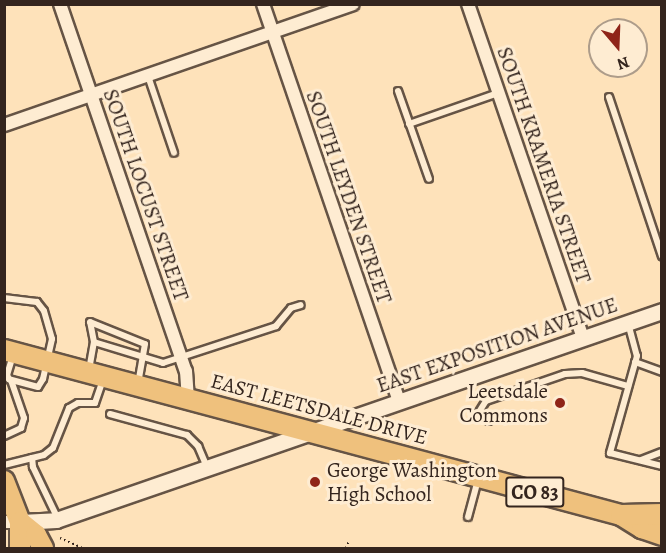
<!DOCTYPE html>
<style>
body{margin:0}
#map{position:relative;width:666px;height:553px;overflow:hidden;background:#fee2ba;font-family:Alegreya,serif}
div>[style]{position:absolute}
.path>*{height:2px;margin-top:-1px;transform-origin:0;background:repeating-linear-gradient(90deg,#34251e 0 1.5px,transparent 0 4.5px)}
.roads{filter:drop-shadow(2px 0 #665445) drop-shadow(-2px 0 #665445) drop-shadow(0 2px #665445) drop-shadow(0 -2px #665445)}
.service>*{height:6px;margin:-3px;padding:0 3px;transform-origin:3px;border-radius:3px;background:#feecd2}
.minor>*{height:12px;margin:-6px;padding:0 6px;transform-origin:6px;border-radius:6px;background:#feecd2}
.tertiary>*{height:15px;margin:-7.5px;padding:0 7.5px;transform-origin:7.5px;border-radius:7.5px;background:#feecd2}
.primary>*{height:20px;margin:-10px;padding:0 10px;transform-origin:10px;border-radius:10px;background:#efc17d}
.dots>*{width:16px;height:16px;translate:-50% -50%;box-sizing:border-box;border:3px solid #feecd2;border-radius:50%}
span{translate:-50% -50%;white-space:nowrap;text-align:center;line-height:1.15;-webkit-text-stroke:6px #feecd2;paint-order:stroke}
.shield-label span{padding:2px 4px;background:#feecd2;border:2px solid;border-radius:4px;-webkit-text-stroke-width:0}
.shield-label{font-size:20px;color:#34251e;font-weight:700}
.street-label{font-size:21px;color:#34251e}
.poi-label{font-size:21px;color:#34251e}
.right{translate:-100% -50%;text-align:right}
.left{translate:0 -50%;text-align:left}
.frame{position:absolute;inset:0;border:6px solid #34251e;pointer-events:none}
.north{position:absolute;left:588px;top:18px;width:60px;height:60px;box-sizing:border-box;background:#feecd2;border:2px solid #ad9c8a;border-radius:50%;rotate:161deg;font-size:16px;font-weight:700;line-height:24px;text-align:center;color:#34251e}
.north::after{content:'';display:block;margin:auto;width:21px;height:27px;background:#8f2418;clip-path:polygon(50% 0,100% 100%,50% 72%,0 100%)}
</style>
<div id="map">
<div class="path">
<i style="left:387px;top:431px;width:8px;rotate:-83deg"></i>
<i style="left:60px;top:538px;width:24px;rotate:24deg"></i>
<i style="left:346px;top:548px;width:8px;rotate:-67deg"></i>
</div>
<div class="roads">
<div class="service">
<i style="left:148px;top:76px;width:81px;rotate:71.3deg"></i>
<i style="left:398px;top:91px;width:93px;rotate:70.6deg"></i>
<i style="left:609px;top:97px;width:168px;rotate:71.6deg"></i>
<i style="left:409px;top:124px;width:94px;rotate:-19.2deg"></i>
<i style="left:4px;top:298px;width:33px;rotate:7deg"></i>
<i style="left:37px;top:302px;width:11px;rotate:52deg"></i>
<i style="left:44px;top:311px;width:29px;rotate:74deg"></i>
<i style="left:52px;top:339px;width:41px;rotate:102.7deg"></i>
<i style="left:43px;top:379px;width:9px;rotate:122deg"></i>
<i style="left:38px;top:387px;width:30px;rotate:-165deg"></i>
<i style="left:9px;top:379px;width:4px;rotate:-117deg"></i>
<i style="left:7px;top:375px;width:21px;rotate:-73deg"></i>
<i style="left:628px;top:323px;width:34px;rotate:75deg"></i>
<i style="left:637px;top:356px;width:101px;rotate:105.6deg"></i>
<i style="left:610px;top:453px;width:54px;rotate:14deg"></i>
<i style="left:94px;top:342px;width:72px;rotate:16.9deg"></i>
<i style="left:163px;top:363px;width:119px;rotate:-18.1deg"></i>
<i style="left:276px;top:326px;width:23px;rotate:-50deg"></i>
<i style="left:291px;top:308px;width:10px;rotate:-17deg"></i>
<i style="left:635px;top:362px;width:29px;rotate:20deg"></i>
<i style="left:89px;top:370px;width:28px;rotate:-80deg"></i>
<i style="left:94px;top:342px;width:20px;rotate:-101deg"></i>
<i style="left:90px;top:322px;width:59px;rotate:21.8deg"></i>
<i style="left:145px;top:344px;width:39px;rotate:100deg"></i>
<i style="left:110px;top:414px;width:80px;rotate:15.3deg"></i>
<i style="left:187px;top:435px;width:16px;rotate:45deg"></i>
<i style="left:198px;top:446px;width:23px;rotate:67deg"></i>
<i style="left:489px;top:421px;width:9px;rotate:-159deg"></i>
<i style="left:481px;top:418px;width:6px;rotate:-108deg"></i>
<i style="left:479px;top:412px;width:13px;rotate:-58deg"></i>
<i style="left:486px;top:401px;width:83px;rotate:-18.9deg"></i>
<i style="left:565px;top:374px;width:17px;rotate:-3deg"></i>
<i style="left:582px;top:373px;width:48px;rotate:15.8deg"></i>
<i style="left:4px;top:436px;width:19px;rotate:-25deg"></i>
<i style="left:21px;top:428px;width:10px;rotate:-73deg"></i>
<i style="left:24px;top:418px;width:40px;rotate:-108.9deg"></i>
<i style="left:641px;top:460px;width:22px;rotate:-21deg"></i>
<i style="left:4px;top:465px;width:29px;rotate:-14deg"></i>
<i style="left:468px;top:517px;width:38px;rotate:-75deg"></i>
<i style="left:58px;top:519px;width:58px;rotate:-115.7deg"></i>
<i style="left:33px;top:467px;width:9px;rotate:-96deg"></i>
<i style="left:32px;top:458px;width:12px;rotate:-14deg"></i>
<i style="left:44px;top:455px;width:11px;rotate:-38deg"></i>
<i style="left:53px;top:448px;width:43px;rotate:-68.2deg"></i>
<i style="left:69px;top:408px;width:10px;rotate:-29deg"></i>
<i style="left:78px;top:403px;width:17px"></i>
<i style="left:95px;top:403px;width:24px;rotate:-71deg"></i>
</div>
<div class="minor">
<i style="left:60px;top:4px;width:388px;rotate:71.1deg"></i>
<i style="left:186px;top:371px;width:28px;rotate:86deg"></i>
<i style="left:263px;top:4px;width:421px;rotate:71.1deg"></i>
<i style="left:468px;top:4px;width:353px;rotate:71deg"></i>
<i style="left:4px;top:125px;width:369px;rotate:-19.1deg"></i>
<i style="left:4px;top:522px;width:16px"></i>
</div>
<div class="tertiary">
<i style="left:20px;top:522px;width:36px;rotate:-3deg"></i>
<i style="left:56px;top:520px;width:641px;rotate:-19.03deg"></i>
</div>
<div class="primary">
<i style="left:4px;top:350px;width:639px;rotate:14.97deg"></i>
<i style="left:621px;top:515px;width:25px;rotate:32deg"></i>
<i style="left:642px;top:528px;width:21px;rotate:19deg"></i>
<i style="left:4px;top:481px;width:44px;rotate:68.7deg"></i>
<i style="left:20px;top:522px;width:26px;rotate:90deg"></i>
<i style="left:621px;top:515px;width:41px;rotate:-1.4deg"></i>
<i style="left:20px;top:522px;width:21px;rotate:39deg"></i>
<i style="left:36px;top:535px;width:15px;rotate:62deg"></i>
</div>
</div>
<div class="dots">
<i style="left:560px;top:403px;background:#8f2418"></i>
<i style="left:315px;top:482px;background:#8f2418"></i>
</div>
<div class="shield-label">
<span style="left:535px;top:492px">CO 83</span>
</div>
<div class="street-label">
<span style="left:544px;top:165px;rotate:71deg">SOUTH KRAMERIA STREET</span>
<span style="left:146px;top:195px;rotate:71deg">SOUTH LOCUST STREET</span>
<span style="left:349px;top:197px;rotate:71deg">SOUTH LEYDEN STREET</span>
<span style="left:497px;top:345px;rotate:-19deg">EAST EXPOSITION AVENUE</span>
<span style="left:319px;top:409px;rotate:15deg">EAST LEETSDALE DRIVE</span>
</div>
<div class="poi-label">
<span class="right" style="left:548px;top:403px">Leetsdale<br>Commons</span>
<span class="left" style="left:327px;top:482px">George Washington<br>High School</span>
</div>
<div class="frame"></div>
<div class="north">N</div>
</div>
